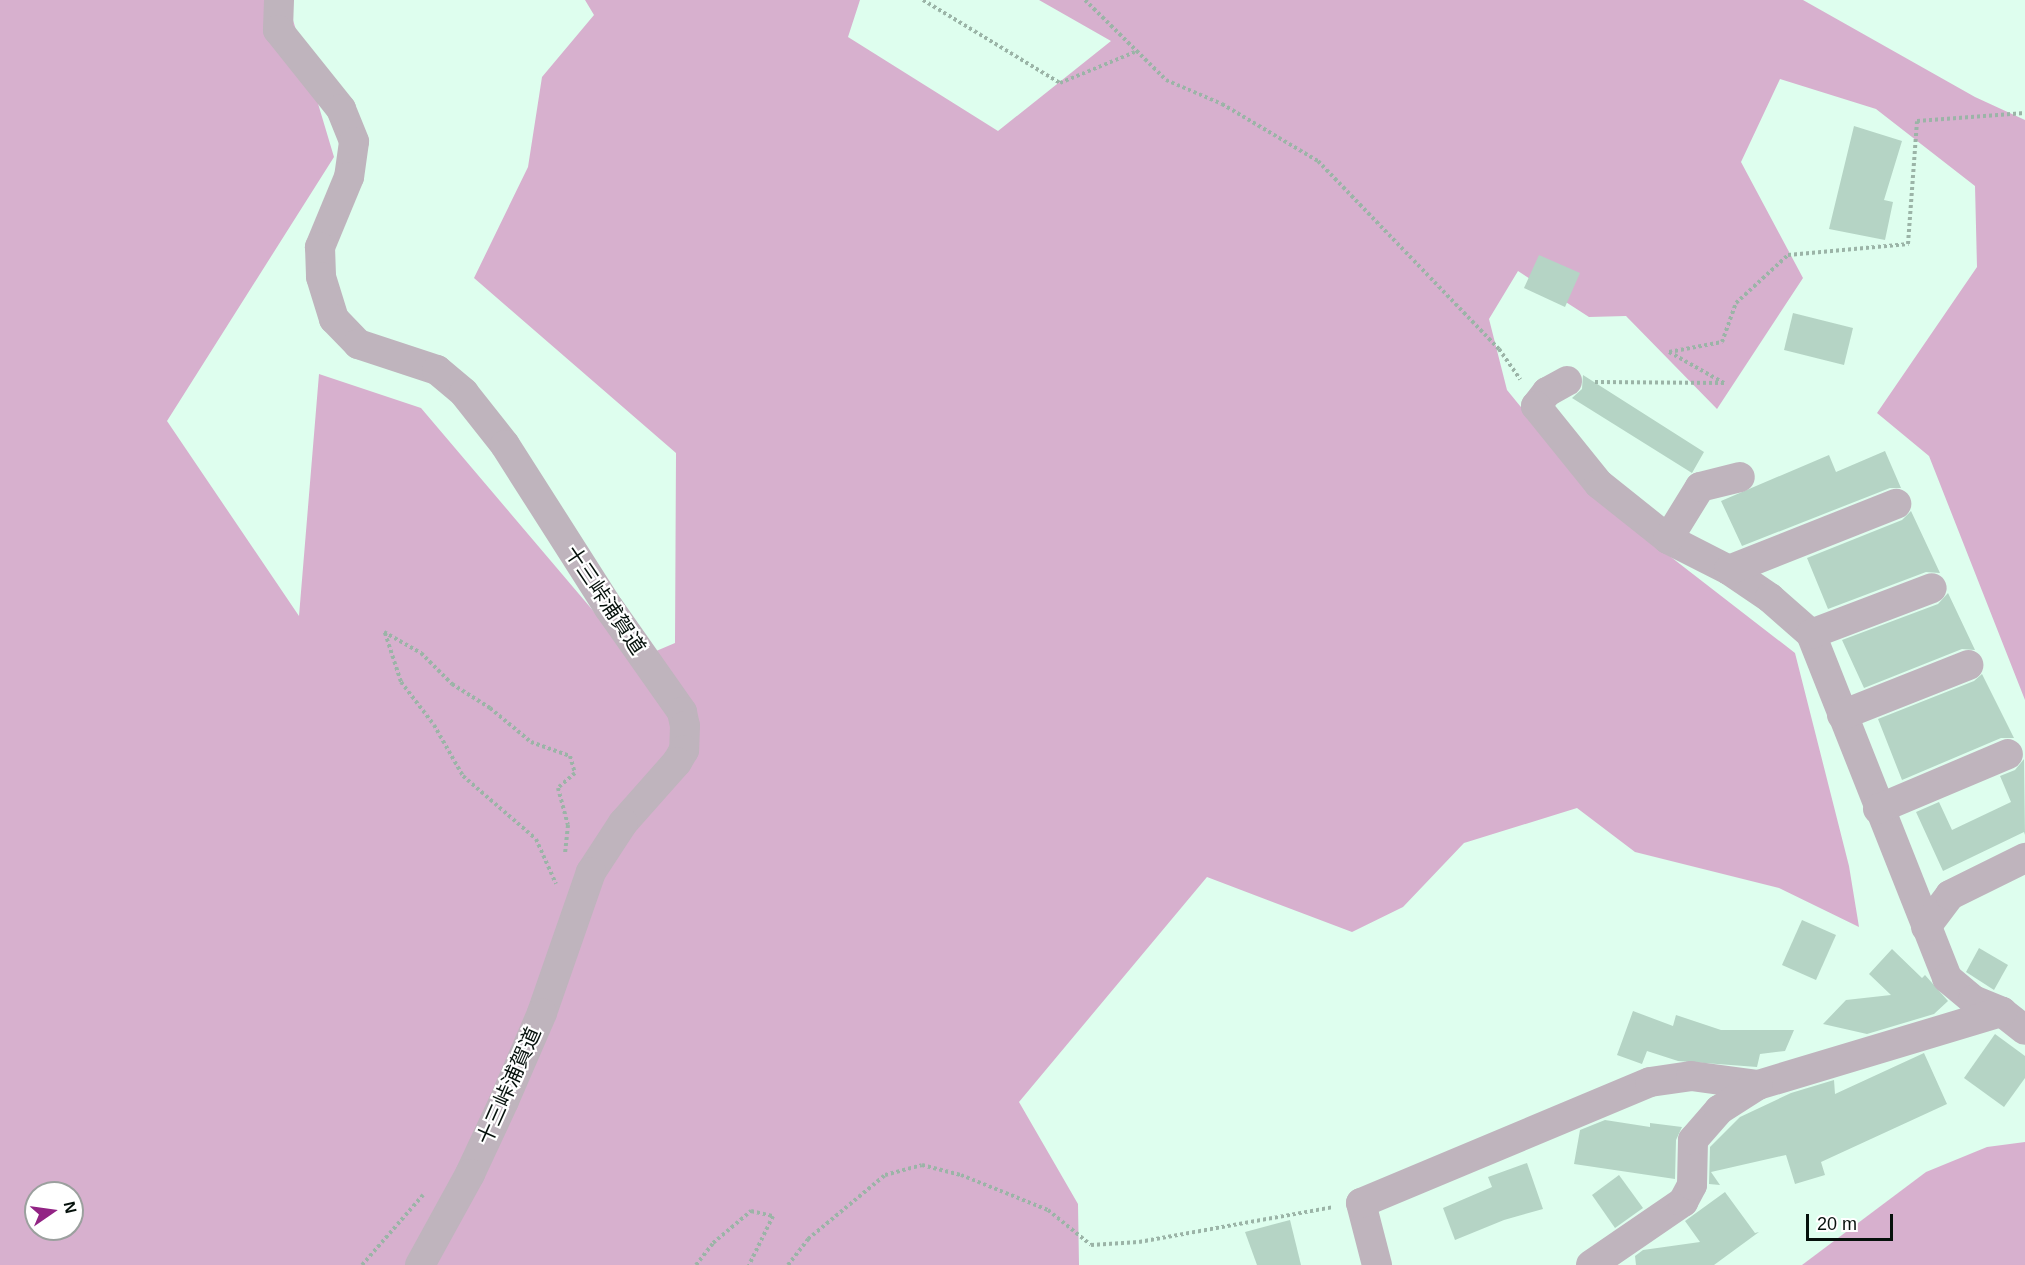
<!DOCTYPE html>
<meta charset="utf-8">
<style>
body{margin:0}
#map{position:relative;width:2025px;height:1265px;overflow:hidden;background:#defeee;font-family:Helvetica,"Noto Sans JP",sans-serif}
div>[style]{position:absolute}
.forest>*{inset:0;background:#d7b0ce}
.building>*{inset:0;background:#b5d4c5}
.path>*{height:4px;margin-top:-2px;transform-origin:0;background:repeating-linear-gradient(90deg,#9bb4a7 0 3px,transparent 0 6px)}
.minor>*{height:30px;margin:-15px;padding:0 15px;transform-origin:15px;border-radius:15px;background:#bfb4bd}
span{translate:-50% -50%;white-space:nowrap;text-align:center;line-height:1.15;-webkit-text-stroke:4.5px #fff;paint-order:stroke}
.street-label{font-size:21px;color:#06110c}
.north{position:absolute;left:24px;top:1181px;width:60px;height:60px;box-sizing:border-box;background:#fff;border:2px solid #9ba09e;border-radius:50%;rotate:77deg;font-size:16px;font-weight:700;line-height:24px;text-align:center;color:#06110c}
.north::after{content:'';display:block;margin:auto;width:21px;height:27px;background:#922384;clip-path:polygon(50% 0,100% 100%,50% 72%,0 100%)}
.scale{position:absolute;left:1806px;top:1214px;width:87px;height:27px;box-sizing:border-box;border:3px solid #06110c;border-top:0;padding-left:8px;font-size:18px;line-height:21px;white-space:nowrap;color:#06110c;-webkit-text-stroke:4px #fff;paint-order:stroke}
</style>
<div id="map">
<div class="forest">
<i style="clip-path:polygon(evenodd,0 0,287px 0,334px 157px,167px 421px,299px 616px,319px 374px,421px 408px,635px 660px,675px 643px,676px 453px,474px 278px,528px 167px,542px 77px,594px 15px,585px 0,860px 0,848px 37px,998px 131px,1111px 41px,1039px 0,1803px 0,1975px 97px,2025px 120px,2025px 700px,1929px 456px,1877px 413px,1977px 267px,1975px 186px,1876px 109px,1780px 79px,1741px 162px,1803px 278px,1717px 409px,1626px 316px,1589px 317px,1518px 271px,1489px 319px,1507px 390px,1596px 499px,1795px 653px,1849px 866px,1859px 927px,1779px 888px,1635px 852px,1577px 808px,1464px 843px,1403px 907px,1352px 932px,1207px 877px,1019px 1102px,1078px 1204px,1079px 1265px,0 1265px,0 0,36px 1193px,72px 1193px,72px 1229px,36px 1229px,36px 1193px)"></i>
<i style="clip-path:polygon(2025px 1142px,2025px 1265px,1802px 1265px,1926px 1172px,1987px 1147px)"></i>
</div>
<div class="building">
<i style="clip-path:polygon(1854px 126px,1902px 141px,1884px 200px,1893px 202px,1885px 240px,1829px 229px)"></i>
<i style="clip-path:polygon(1539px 255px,1580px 273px,1565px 307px,1524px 288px)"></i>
<i style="clip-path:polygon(1793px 313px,1853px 328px,1844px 365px,1784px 350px)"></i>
<i style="clip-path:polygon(1583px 375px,1704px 452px,1692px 473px,1572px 398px,1582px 389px)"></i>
<i style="clip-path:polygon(1885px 451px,1901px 488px,1890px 488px,1742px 546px,1721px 501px,1829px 455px,1836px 472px)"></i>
<i style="clip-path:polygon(1911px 511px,1940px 573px,1926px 572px,1828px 609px,1807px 558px,1902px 520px)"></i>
<i style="clip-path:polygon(1948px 593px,1975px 650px,1962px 649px,1864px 688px,1842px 640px,1938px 604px)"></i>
<i style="clip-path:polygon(1982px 674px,2014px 738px,2001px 738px,1902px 780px,1878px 719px,1974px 681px)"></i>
<i style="clip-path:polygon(2024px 759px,2025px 835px,2024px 832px,1943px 871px,1916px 812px,1939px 802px,1952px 830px,2011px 802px,2000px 776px,2015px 770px)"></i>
<i style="clip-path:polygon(1802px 920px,1836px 935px,1816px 980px,1782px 965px)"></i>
<i style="clip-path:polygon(1979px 948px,2008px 965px,1994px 990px,1966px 972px)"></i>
<i style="clip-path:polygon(1892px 949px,1922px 978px,1925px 975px,1948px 1001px,1934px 1014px,1867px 1034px,1823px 1024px,1846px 1000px,1891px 995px,1869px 974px)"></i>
<i style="clip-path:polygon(1633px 1011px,1673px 1026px,1676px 1015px,1721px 1030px,1794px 1030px,1785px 1051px,1760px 1054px,1757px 1067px,1678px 1061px,1647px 1051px,1642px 1064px,1617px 1055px)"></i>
<i style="clip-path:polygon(1995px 1034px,2025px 1056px,2025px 1078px,2004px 1107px,1964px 1078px)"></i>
<i style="clip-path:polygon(1924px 1053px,1947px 1104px,1821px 1162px,1825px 1175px,1795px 1184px,1786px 1155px,1711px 1172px,1720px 1185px,1709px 1184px,1710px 1147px,1740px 1117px,1791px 1093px,1834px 1080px,1835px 1094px)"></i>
<i style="clip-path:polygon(1605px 1120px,1650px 1127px,1650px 1123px,1682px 1127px,1676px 1140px,1675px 1179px,1574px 1164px,1580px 1130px)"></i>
<i style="clip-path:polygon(1527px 1163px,1543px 1209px,1504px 1220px,1455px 1240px,1443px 1208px,1492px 1187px,1488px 1177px)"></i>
<i style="clip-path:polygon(1619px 1175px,1643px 1208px,1615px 1228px,1592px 1195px)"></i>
<i style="clip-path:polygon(1725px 1192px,1755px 1233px,1759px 1232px,1714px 1265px,1636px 1265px,1635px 1256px,1643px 1250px,1700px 1242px,1685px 1221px)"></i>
<i style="clip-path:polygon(1290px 1220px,1301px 1265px,1257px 1265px,1245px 1232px)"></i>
</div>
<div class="path">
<i style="left:923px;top:0;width:160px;rotate:31.2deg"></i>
<i style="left:1060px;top:83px;width:81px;rotate:-22.5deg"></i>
<i style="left:1085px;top:0;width:114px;rotate:44.6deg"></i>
<i style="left:1166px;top:80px;width:61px;rotate:23.2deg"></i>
<i style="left:1222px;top:104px;width:112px;rotate:30.7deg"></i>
<i style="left:1318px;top:161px;width:261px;rotate:46.1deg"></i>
<i style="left:1499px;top:349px;width:37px;rotate:55deg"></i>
<i style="left:1595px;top:382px;width:129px;rotate:0.4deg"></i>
<i style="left:1724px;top:383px;width:63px;rotate:-150.6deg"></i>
<i style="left:1669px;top:352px;width:54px;rotate:-10.7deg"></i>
<i style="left:1722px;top:342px;width:41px;rotate:-70.3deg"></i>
<i style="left:1736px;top:303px;width:71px;rotate:-42.7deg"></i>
<i style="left:1788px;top:255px;width:121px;rotate:-5.2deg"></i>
<i style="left:1908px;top:244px;width:123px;rotate:-85.8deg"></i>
<i style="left:1917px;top:121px;width:108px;rotate:-4.2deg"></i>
<i style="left:384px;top:632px;width:43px;rotate:29.6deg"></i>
<i style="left:421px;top:653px;width:44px;rotate:45deg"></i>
<i style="left:452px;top:684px;width:45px;rotate:32.3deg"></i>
<i style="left:490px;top:708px;width:53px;rotate:39.7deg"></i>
<i style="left:531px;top:742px;width:41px;rotate:19.7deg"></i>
<i style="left:570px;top:756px;width:18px;rotate:74deg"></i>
<i style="left:575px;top:773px;width:23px;rotate:139deg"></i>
<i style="left:558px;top:788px;width:38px;rotate:75deg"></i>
<i style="left:568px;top:825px;width:29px;rotate:96deg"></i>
<i style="left:385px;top:633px;width:52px;rotate:71.9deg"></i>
<i style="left:401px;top:682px;width:54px;rotate:52.5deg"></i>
<i style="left:434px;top:725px;width:59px;rotate:60.4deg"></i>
<i style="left:463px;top:776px;width:96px;rotate:40.8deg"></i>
<i style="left:536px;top:839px;width:49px;rotate:66deg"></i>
<i style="left:362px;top:1265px;width:93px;rotate:-48.9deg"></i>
<i style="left:696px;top:1265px;width:28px;rotate:-52deg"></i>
<i style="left:713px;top:1243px;width:50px;rotate:-40.1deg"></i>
<i style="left:751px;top:1211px;width:23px;rotate:13deg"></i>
<i style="left:773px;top:1216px;width:55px;rotate:116.1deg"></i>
<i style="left:788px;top:1265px;width:33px;rotate:-52deg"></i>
<i style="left:808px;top:1239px;width:100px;rotate:-39.7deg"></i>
<i style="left:885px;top:1175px;width:38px;rotate:-15deg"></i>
<i style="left:922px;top:1165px;width:40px;rotate:14.4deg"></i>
<i style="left:961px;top:1175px;width:94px;rotate:21.9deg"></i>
<i style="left:1048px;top:1210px;width:55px;rotate:39.1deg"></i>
<i style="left:1091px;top:1245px;width:48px;rotate:-3.6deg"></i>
<i style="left:1139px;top:1242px;width:197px;rotate:-10.2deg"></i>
</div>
<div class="minor">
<i style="left:279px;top:0;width:30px;rotate:92deg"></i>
<i style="left:278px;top:30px;width:101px;rotate:51.4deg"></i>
<i style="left:341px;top:109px;width:35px;rotate:68deg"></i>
<i style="left:354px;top:142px;width:35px;rotate:98deg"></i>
<i style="left:349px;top:177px;width:76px;rotate:112.5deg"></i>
<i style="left:320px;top:247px;width:30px;rotate:88deg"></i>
<i style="left:321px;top:277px;width:44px;rotate:72.8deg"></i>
<i style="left:334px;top:319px;width:35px;rotate:46deg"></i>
<i style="left:358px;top:344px;width:83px;rotate:18.2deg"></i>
<i style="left:437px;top:370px;width:35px;rotate:40deg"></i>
<i style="left:464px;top:393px;width:66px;rotate:51.7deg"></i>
<i style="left:505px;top:445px;width:193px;rotate:57.5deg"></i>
<i style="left:609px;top:608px;width:127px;rotate:54.9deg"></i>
<i style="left:682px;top:712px;width:14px;rotate:78deg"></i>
<i style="left:685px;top:726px;width:24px;rotate:92deg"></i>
<i style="left:684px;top:750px;width:14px;rotate:120deg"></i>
<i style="left:677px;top:762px;width:81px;rotate:131.5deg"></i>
<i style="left:623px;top:823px;width:59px;rotate:123.1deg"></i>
<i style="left:591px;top:872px;width:149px;rotate:109.2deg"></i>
<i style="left:542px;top:1013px;width:96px;rotate:113.4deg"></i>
<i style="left:504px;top:1101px;width:81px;rotate:115deg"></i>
<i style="left:470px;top:1174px;width:104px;rotate:118.8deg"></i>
<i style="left:1567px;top:381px;width:23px;rotate:151deg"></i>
<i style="left:1547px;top:392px;width:18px;rotate:128deg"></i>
<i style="left:1536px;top:406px;width:100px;rotate:51.1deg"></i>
<i style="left:1599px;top:484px;width:88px;rotate:38.6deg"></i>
<i style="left:1668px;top:539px;width:68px;rotate:26.9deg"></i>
<i style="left:1729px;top:570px;width:50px;rotate:34.3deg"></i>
<i style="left:1770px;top:598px;width:55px;rotate:41.3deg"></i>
<i style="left:1811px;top:634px;width:370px;rotate:68.4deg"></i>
<i style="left:1947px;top:978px;width:34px;rotate:40deg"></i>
<i style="left:1973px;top:1000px;width:31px;rotate:22deg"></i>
<i style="left:2002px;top:1012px;width:29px;rotate:38deg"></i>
<i style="left:1668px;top:539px;width:61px;rotate:-58.4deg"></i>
<i style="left:1700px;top:487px;width:41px;rotate:-14deg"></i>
<i style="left:1729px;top:570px;width:180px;rotate:-21.6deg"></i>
<i style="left:1811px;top:634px;width:129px;rotate:-20.8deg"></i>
<i style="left:1842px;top:715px;width:136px;rotate:-21.6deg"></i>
<i style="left:1878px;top:809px;width:141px;rotate:-22.9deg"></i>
<i style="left:1926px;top:927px;width:40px;rotate:-53deg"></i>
<i style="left:1950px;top:895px;width:84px;rotate:-26.3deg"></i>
<i style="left:1377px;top:1265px;width:64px;rotate:-104.5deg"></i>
<i style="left:1361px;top:1203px;width:313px;rotate:-22.7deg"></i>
<i style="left:1650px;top:1082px;width:41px;rotate:-8.3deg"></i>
<i style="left:1691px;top:1076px;width:68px;rotate:7.7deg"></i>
<i style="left:1758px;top:1085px;width:255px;rotate:-16.7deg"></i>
<i style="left:1591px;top:1265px;width:112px;rotate:-34.4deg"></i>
<i style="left:1683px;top:1202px;width:19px;rotate:-62deg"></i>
<i style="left:1692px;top:1185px;width:45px;rotate:-88.7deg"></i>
<i style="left:1693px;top:1140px;width:40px;rotate:-49deg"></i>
<i style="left:1719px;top:1110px;width:46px;rotate:-32.7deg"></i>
</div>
<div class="street-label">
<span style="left:605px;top:600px;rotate:56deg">十三峠浦賀道</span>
<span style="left:509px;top:1086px;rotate:-66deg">十三峠浦賀道</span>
</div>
<div class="north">N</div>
<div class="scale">20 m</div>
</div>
